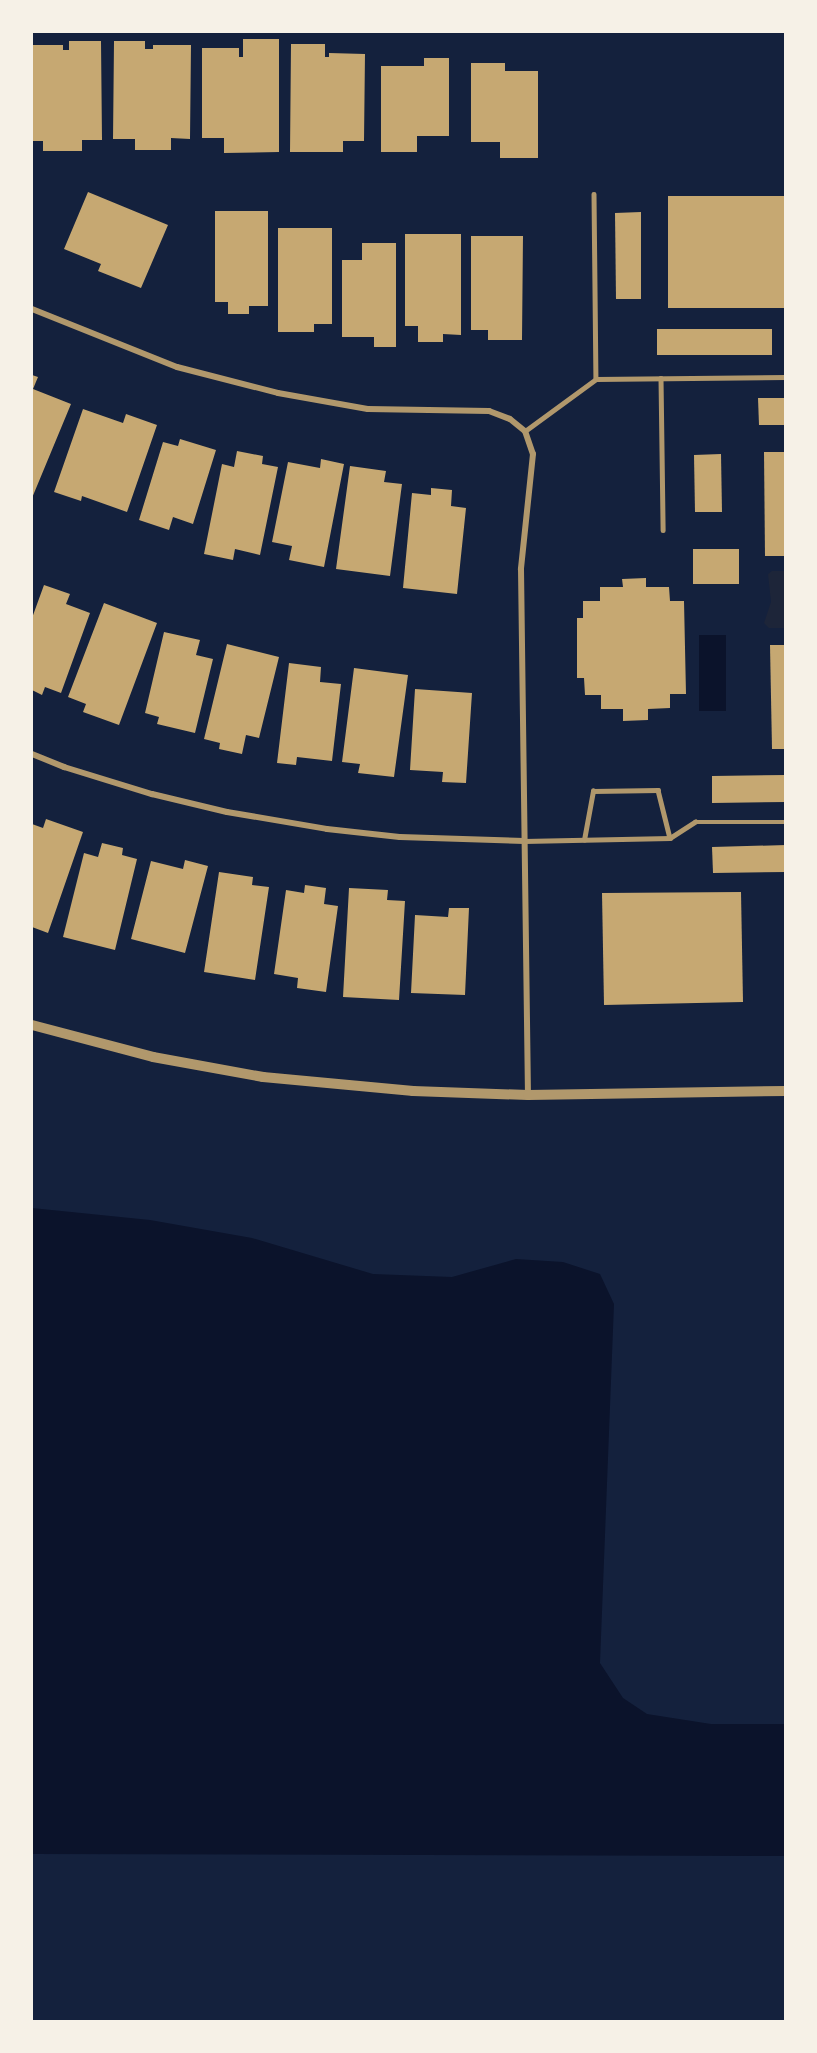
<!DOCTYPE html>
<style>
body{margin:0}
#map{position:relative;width:817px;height:2053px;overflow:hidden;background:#14213d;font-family:"Golos Text",sans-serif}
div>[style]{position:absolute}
.green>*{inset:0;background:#1d2539}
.water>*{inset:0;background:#0b132b}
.building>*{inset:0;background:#c6a872}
.service>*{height:4.5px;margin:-2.25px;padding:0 2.25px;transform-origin:2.25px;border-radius:2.25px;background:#b1986c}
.minor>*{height:6px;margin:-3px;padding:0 3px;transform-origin:3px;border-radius:3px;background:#b1986c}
.tertiary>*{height:10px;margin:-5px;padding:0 5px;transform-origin:5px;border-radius:5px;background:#b1986c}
span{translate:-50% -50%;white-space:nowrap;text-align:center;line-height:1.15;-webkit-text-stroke:6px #f6f1e7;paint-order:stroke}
.frame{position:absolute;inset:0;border:33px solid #f6f1e7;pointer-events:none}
</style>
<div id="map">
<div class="green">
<i style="clip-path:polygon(772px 571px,785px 571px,785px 628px,769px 628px,764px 623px,771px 602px,768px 574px)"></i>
</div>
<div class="water">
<i style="clip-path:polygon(699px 635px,726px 635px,726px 711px,699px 711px)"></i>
<i style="clip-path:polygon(32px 1208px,150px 1220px,252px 1238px,373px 1274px,452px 1277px,516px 1259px,563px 1262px,600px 1274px,614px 1304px,600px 1663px,623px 1698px,647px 1714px,711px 1724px,785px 1724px,785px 1856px,32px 1854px)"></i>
</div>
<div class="building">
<i style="clip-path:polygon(243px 39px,279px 39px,279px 152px,224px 153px,224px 138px,202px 138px,202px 48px,239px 48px,239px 57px,243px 57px)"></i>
<i style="clip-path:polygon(69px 41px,101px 41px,102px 140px,82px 140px,82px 151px,43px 151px,43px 141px,32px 141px,32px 45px,63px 45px,63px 50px,69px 50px)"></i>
<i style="clip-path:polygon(114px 41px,145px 41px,145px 49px,153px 49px,153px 45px,191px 45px,190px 139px,171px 138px,171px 150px,135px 150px,135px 139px,113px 139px)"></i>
<i style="clip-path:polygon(291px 44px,325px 44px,325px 57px,329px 57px,329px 53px,365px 54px,364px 141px,343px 141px,343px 152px,290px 152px)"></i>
<i style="clip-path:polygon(424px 58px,449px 58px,449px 136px,417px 136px,417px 152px,381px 152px,381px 66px,424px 66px)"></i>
<i style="clip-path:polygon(471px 63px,505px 63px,505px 71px,538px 71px,538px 158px,500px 158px,500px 142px,471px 142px)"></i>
<i style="clip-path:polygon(88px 192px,168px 225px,141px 288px,98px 271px,101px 264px,64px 249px)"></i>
<i style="clip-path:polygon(668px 196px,786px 196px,786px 308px,668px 308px)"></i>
<i style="clip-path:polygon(215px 211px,268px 211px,268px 306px,249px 306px,249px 314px,228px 314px,228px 302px,215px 302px)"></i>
<i style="clip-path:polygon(641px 212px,641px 299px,616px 299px,615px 213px)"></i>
<i style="clip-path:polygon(278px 228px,332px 228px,332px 324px,314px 324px,314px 332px,278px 332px)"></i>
<i style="clip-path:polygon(405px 234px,461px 234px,461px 335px,443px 334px,443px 342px,418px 342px,418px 326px,405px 326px)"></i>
<i style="clip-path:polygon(471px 236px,523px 236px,522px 340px,488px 340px,488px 330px,471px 330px)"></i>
<i style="clip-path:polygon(362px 243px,396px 243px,396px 347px,374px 347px,374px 337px,342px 337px,342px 260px,362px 260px)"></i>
<i style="clip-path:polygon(657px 329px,772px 329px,772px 355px,657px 355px)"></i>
<i style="clip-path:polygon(32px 375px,38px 377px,33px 389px,71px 404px,32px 498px)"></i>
<i style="clip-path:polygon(758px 398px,786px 398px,786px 425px,759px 425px)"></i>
<i style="clip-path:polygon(83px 409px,123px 423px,126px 414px,157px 425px,127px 512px,82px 496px,81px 501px,54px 492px)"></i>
<i style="clip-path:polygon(180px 439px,216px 450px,193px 524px,173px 517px,169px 530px,139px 520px,163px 442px,178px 446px)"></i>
<i style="clip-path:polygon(237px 451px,263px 456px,262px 464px,278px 467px,260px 555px,235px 549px,233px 560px,204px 554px,222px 464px,234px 467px)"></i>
<i style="clip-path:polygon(764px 452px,786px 452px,786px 556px,765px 556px)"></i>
<i style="clip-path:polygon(721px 454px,722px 512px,695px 512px,694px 455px)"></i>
<i style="clip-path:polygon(321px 459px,344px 464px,324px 567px,289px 560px,292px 546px,272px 542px,288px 462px,320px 468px)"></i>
<i style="clip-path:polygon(350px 466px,386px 471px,384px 482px,402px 484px,390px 576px,336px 569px)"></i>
<i style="clip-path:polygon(431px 488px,452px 490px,451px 506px,466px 508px,457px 594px,403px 588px,412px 493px,431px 495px)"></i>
<i style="clip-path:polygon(693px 549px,739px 549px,739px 584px,693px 584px)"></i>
<i style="clip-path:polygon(646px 578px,646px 587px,669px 587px,670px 601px,684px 601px,686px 694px,670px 694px,670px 708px,648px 709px,648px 720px,623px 721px,623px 709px,601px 709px,601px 695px,585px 695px,584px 678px,577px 678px,577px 618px,583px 618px,583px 601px,600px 601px,600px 587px,623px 587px,622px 579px)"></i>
<i style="clip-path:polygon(44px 585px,70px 594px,66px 604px,90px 613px,61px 693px,45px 687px,42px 695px,32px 690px,32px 618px)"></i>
<i style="clip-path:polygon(104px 603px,157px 623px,119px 725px,83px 712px,86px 704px,68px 697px)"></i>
<i style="clip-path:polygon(164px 632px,200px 640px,196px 655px,213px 659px,195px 733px,157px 724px,159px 717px,145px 713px)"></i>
<i style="clip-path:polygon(227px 644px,279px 657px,259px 738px,246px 735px,242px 754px,219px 749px,220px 743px,204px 739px)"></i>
<i style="clip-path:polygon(770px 645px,786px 645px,786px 749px,772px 749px)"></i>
<i style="clip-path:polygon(289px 663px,321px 667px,320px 682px,341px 684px,332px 761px,297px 757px,296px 765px,277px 763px)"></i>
<i style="clip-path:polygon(354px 668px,408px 675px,394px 777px,358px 773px,360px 764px,342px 762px)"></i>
<i style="clip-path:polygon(415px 689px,472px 693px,466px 783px,442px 782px,443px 772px,410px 770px)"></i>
<i style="clip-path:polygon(786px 775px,786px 802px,712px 803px,712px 776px)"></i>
<i style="clip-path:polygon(46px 819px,83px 832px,48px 933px,32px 927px,32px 824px,43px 828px)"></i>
<i style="clip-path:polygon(102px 843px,123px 848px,122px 855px,137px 859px,115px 950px,63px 937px,84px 853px,98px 857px)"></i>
<i style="clip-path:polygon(786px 845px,786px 872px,713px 873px,712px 847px)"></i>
<i style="clip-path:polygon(185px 860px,208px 866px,185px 953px,131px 939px,151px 861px,183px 869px)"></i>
<i style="clip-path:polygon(219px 872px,253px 877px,252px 885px,269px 887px,255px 980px,204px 972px)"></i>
<i style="clip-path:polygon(305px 885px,326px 888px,324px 904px,338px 906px,326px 992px,297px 988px,298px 978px,274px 974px,286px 890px,304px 893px)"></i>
<i style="clip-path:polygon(349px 888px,388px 890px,387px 900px,405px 901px,399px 1000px,343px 997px)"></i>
<i style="clip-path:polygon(741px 892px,743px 1002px,604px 1005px,602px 893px)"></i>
<i style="clip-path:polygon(449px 908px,469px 908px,465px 995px,411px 993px,415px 915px,448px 917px)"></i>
</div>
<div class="service">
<i style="left:594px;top:194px;width:185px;rotate:89.4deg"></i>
<i style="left:661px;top:378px;width:152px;rotate:89.2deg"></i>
<i style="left:525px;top:431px;width:88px;rotate:-36.2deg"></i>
<i style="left:596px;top:379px;width:190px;rotate:-0.6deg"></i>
<i style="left:584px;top:840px;width:50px;rotate:-79.6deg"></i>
<i style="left:593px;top:791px;width:65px;rotate:-0.9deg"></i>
<i style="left:658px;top:790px;width:49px;rotate:76deg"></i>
<i style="left:524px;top:841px;width:146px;rotate:-1.2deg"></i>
<i style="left:670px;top:838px;width:30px;rotate:-33deg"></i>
<i style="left:695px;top:822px;width:91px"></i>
</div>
<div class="minor">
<i style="left:32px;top:309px;width:156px;rotate:21.8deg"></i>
<i style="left:177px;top:367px;width:104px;rotate:14.4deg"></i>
<i style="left:278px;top:393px;width:91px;rotate:10.1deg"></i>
<i style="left:368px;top:409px;width:121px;rotate:0.9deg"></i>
<i style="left:489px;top:411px;width:22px;rotate:21deg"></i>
<i style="left:510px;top:419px;width:19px;rotate:39deg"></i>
<i style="left:525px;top:431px;width:24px;rotate:71deg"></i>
<i style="left:533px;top:454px;width:116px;rotate:96deg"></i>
<i style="left:521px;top:569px;width:526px;rotate:89.24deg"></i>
<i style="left:32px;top:754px;width:35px;rotate:22deg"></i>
<i style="left:64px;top:767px;width:92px;rotate:17.1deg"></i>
<i style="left:152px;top:794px;width:77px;rotate:13.5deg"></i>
<i style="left:227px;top:812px;width:101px;rotate:9.6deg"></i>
<i style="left:327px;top:829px;width:73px;rotate:6.3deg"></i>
<i style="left:400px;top:837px;width:124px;rotate:1.8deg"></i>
</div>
<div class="tertiary">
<i style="left:32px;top:1025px;width:125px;rotate:14.8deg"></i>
<i style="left:153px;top:1057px;width:112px;rotate:10.3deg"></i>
<i style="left:263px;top:1077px;width:151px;rotate:5.3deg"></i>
<i style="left:413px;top:1091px;width:115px;rotate:2deg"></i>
<i style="left:528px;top:1095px;width:258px;rotate:-0.9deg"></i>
</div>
<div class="frame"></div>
</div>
